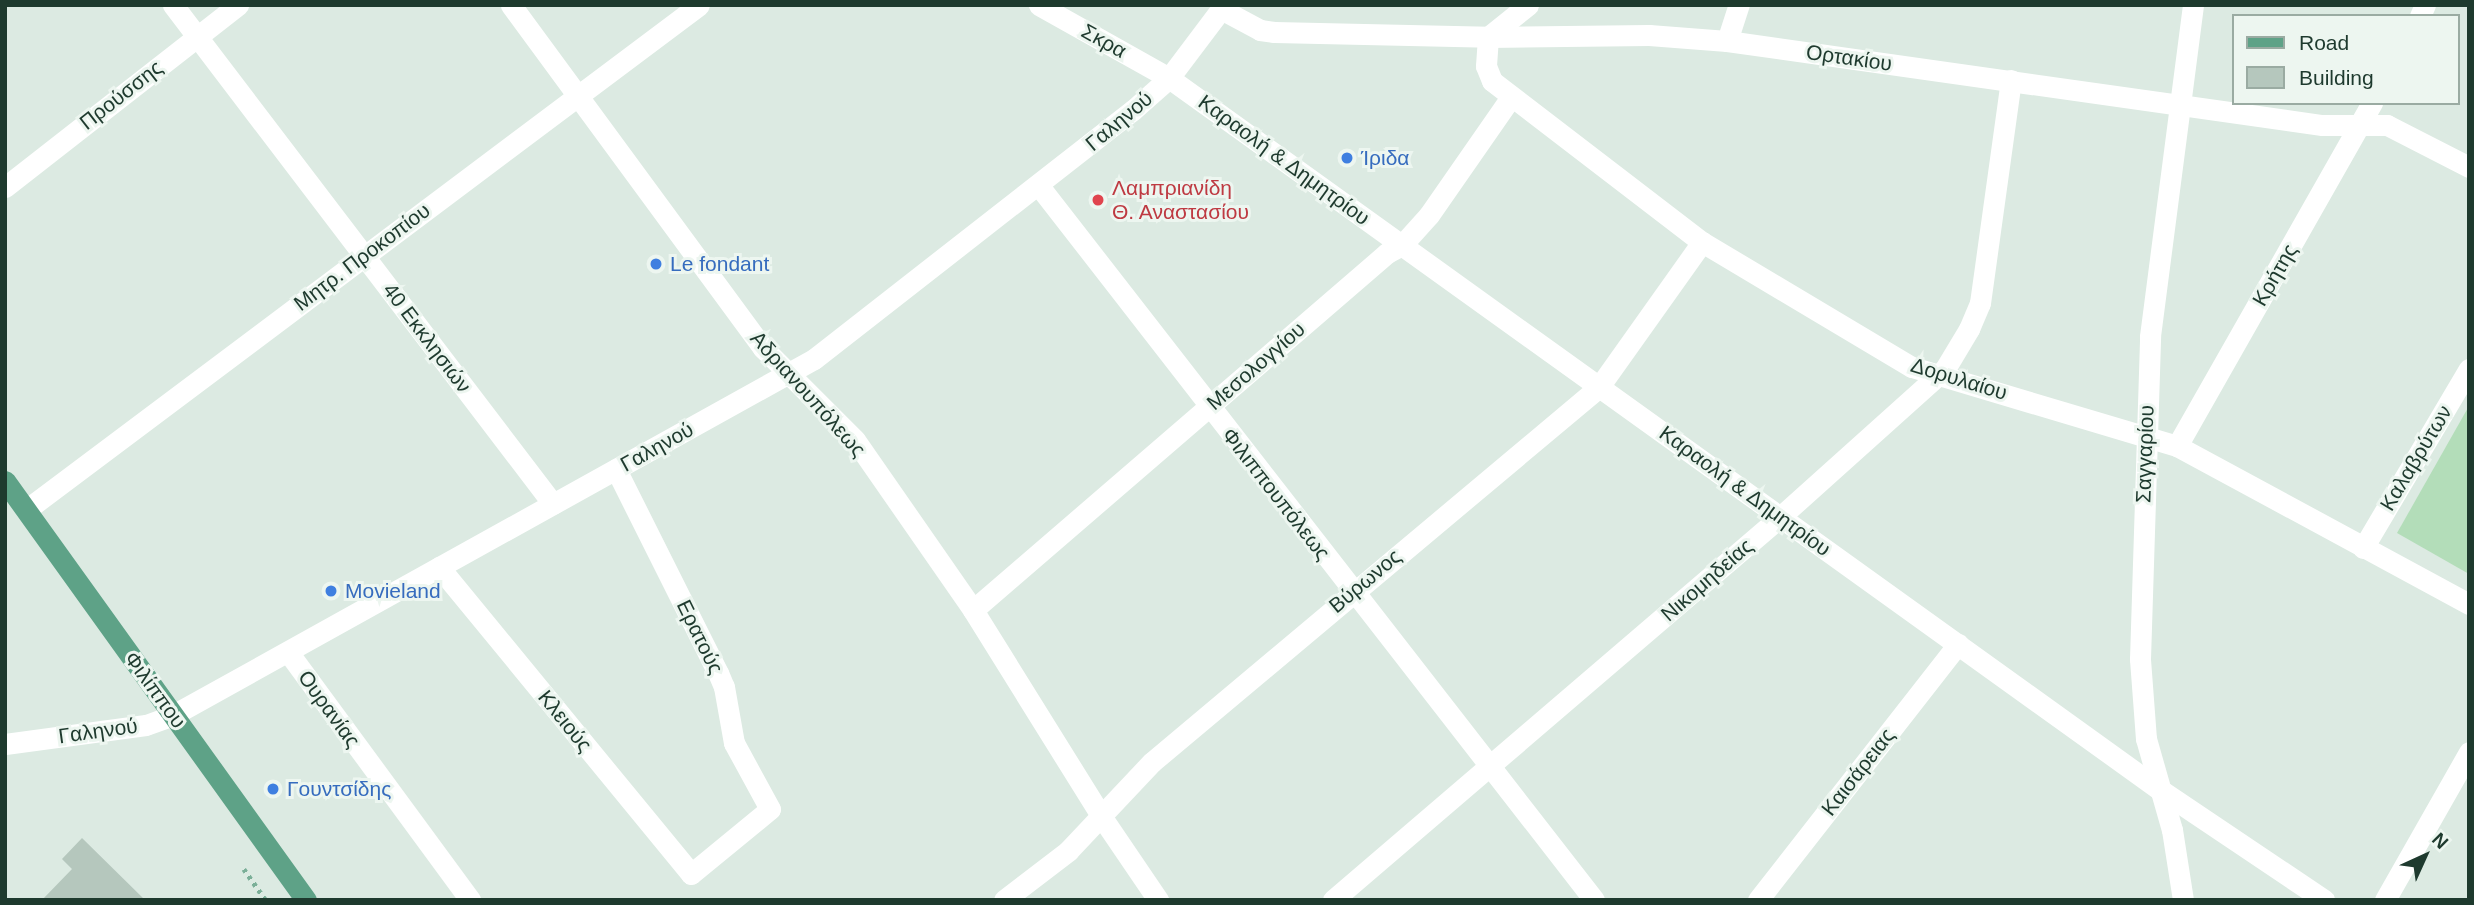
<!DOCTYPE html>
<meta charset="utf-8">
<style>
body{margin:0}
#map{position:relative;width:2474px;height:905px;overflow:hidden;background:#dceae2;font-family:Arial,sans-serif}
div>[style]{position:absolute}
.green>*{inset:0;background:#b3ddb9}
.building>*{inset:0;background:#b5c7bd}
.path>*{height:4.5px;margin-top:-2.25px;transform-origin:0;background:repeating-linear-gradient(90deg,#7baf98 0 3.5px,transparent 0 8.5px)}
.minor>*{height:21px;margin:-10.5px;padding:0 10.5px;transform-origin:10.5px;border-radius:10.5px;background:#fff}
.major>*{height:21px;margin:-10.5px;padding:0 10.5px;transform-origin:10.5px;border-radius:10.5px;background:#5ea287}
.dots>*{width:19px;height:19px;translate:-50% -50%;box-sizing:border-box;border:4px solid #edf6f0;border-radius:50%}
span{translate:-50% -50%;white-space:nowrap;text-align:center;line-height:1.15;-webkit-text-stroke:6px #edf6f0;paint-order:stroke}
.street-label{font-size:21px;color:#1e3a2e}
.shop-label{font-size:21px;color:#366cbe}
.left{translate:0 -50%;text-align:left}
.health-label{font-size:21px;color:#be3a42}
.frame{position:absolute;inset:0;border:7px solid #1e3a2e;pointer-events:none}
.legend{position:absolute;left:2232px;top:14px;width:228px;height:91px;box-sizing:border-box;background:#edf6f0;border:2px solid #9aaba2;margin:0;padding:9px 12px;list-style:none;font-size:21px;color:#1e3a2e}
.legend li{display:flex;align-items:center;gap:14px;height:35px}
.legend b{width:35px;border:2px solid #9aaba2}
.north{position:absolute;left:2390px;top:821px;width:70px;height:70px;-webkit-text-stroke:5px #edf6f0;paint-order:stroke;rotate:45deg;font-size:19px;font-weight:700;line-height:28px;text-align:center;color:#1e3a2e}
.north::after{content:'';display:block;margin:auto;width:24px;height:32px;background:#1e3a2e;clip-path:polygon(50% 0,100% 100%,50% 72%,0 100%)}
</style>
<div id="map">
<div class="green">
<i style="clip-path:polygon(2469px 406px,2469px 574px,2397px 533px)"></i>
</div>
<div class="building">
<i style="clip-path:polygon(82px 838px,145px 900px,42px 900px,72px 869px,62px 859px)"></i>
</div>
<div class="path">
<i style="left:244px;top:869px;width:38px;rotate:55deg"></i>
</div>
<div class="minor">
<i style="left:173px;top:5px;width:627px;rotate:52.71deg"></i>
<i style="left:511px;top:5px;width:426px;rotate:53.7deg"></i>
<i style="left:763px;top:348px;width:130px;rotate:45deg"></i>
<i style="left:855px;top:440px;width:207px;rotate:55.2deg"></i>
<i style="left:973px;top:610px;width:243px;rotate:58.1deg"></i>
<i style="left:1101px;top:816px;width:102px;rotate:55.8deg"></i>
<i style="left:1039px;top:5px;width:149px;rotate:29.3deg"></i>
<i style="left:1169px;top:78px;width:1219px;rotate:35.69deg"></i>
<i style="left:2159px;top:789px;width:199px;rotate:33.9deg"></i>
<i style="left:1528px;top:5px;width:51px;rotate:141.3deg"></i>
<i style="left:1488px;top:37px;width:29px;rotate:94deg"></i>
<i style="left:1486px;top:66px;width:16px;rotate:68deg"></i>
<i style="left:1492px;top:81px;width:265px;rotate:37.5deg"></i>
<i style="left:1702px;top:242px;width:244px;rotate:30.8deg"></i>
<i style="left:1912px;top:367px;width:277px;rotate:16.6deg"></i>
<i style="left:2177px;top:446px;width:332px;rotate:28.4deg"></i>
<i style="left:1221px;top:9px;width:44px;rotate:28.3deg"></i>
<i style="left:1260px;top:30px;width:14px;rotate:8deg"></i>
<i style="left:1274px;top:32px;width:214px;rotate:1.3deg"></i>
<i style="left:1488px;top:37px;width:161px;rotate:-0.7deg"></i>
<i style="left:1649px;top:35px;width:78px;rotate:4.4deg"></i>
<i style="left:1727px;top:41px;width:601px;rotate:8.04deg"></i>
<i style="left:2322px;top:125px;width:65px"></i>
<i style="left:2387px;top:125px;width:92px;rotate:27.1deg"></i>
<i style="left:2420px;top:16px;width:12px;rotate:-66deg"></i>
<i style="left:1727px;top:41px;width:38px;rotate:-72deg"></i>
<i style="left:1039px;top:186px;width:904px;rotate:52.14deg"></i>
<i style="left:5px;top:187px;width:296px;rotate:-38deg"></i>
<i style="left:2177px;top:446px;width:395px;rotate:-60.4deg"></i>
<i style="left:26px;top:510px;width:841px;rotate:-36.88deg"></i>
<i style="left:2363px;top:548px;width:208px;rotate:-59.4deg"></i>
<i style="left:439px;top:567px;width:397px;rotate:50.6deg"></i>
<i style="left:691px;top:874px;width:102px;rotate:-39.4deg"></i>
<i style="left:770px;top:809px;width:75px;rotate:-118.6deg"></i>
<i style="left:734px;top:743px;width:57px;rotate:-100.1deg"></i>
<i style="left:724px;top:687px;width:15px;rotate:-113deg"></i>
<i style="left:718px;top:673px;width:228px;rotate:-116.6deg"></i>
<i style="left:973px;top:610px;width:547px;rotate:-40.77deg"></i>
<i style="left:1387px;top:253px;width:17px;rotate:-28deg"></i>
<i style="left:1402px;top:245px;width:40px;rotate:-48deg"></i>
<i style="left:1429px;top:215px;width:144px;rotate:-55.2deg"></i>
<i style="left:288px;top:652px;width:308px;rotate:53.7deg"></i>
<i style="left:5px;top:744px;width:142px;rotate:-7.7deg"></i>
<i style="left:146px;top:725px;width:29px;rotate:-20deg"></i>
<i style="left:173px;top:715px;width:733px;rotate:-29.05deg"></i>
<i style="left:814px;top:359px;width:405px;rotate:-38deg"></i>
<i style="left:1133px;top:110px;width:48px;rotate:-41.6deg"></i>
<i style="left:1169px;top:78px;width:91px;rotate:-53deg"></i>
<i style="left:1004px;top:900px;width:81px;rotate:-37.4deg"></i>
<i style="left:1068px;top:851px;width:122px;rotate:-46.7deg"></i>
<i style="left:1152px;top:762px;width:583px;rotate:-39.99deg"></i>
<i style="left:1599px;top:387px;width:178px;rotate:-54.6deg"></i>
<i style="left:1333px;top:900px;width:589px;rotate:-40.59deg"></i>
<i style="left:1780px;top:517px;width:222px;rotate:-41.9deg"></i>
<i style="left:1945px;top:369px;width:47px;rotate:-59deg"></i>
<i style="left:1969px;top:329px;width:28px;rotate:-67deg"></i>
<i style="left:1980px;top:303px;width:225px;rotate:-82.1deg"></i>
<i style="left:1758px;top:900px;width:325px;rotate:-52deg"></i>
<i style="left:2183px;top:900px;width:71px;rotate:-98.9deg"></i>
<i style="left:2172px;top:830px;width:95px;rotate:-105.9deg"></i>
<i style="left:2146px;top:739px;width:80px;rotate:-94.3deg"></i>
<i style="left:2140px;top:659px;width:323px;rotate:-88.2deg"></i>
<i style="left:2150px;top:336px;width:334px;rotate:-82.6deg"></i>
<i style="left:2385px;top:900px;width:170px;rotate:-60.4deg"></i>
</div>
<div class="major">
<i style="left:5px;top:481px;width:516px;rotate:54.31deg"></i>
</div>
<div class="dots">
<i style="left:1347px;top:158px;background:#3f7fe0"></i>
<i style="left:1098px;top:200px;background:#e0444e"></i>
<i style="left:656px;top:264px;background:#3f7fe0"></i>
<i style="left:331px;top:591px;background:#3f7fe0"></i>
<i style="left:273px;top:789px;background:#3f7fe0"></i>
</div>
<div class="street-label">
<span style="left:1104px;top:41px;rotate:29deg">Σκρα</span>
<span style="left:1849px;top:58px;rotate:8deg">Ορτακίου</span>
<span style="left:121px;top:95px;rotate:-38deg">Προύσσης</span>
<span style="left:1119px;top:121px;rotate:-40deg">Γαληνού</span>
<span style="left:1284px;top:160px;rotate:36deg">Καραολή &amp; Δημητρίου</span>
<span style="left:362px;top:257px;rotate:-37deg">Μητρ. Προκοπίου</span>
<span style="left:2275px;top:275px;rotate:-60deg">Κρήτης</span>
<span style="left:427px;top:338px;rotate:53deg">40 Εκκλησιών</span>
<span style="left:1256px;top:366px;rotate:-41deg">Μεσολογγίου</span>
<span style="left:1959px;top:379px;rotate:17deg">Δορυλαίου</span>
<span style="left:808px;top:394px;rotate:48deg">Αδριανουπόλεως</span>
<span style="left:657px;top:447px;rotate:-29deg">Γαληνού</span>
<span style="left:2145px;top:454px;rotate:-88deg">Σαγγαρίου</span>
<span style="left:2416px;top:458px;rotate:-59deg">Καλαβρύτων</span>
<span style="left:1745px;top:491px;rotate:36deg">Καραολή &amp; Δημητρίου</span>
<span style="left:1276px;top:494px;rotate:52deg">Φιλιππουπόλεως</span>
<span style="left:1707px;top:580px;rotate:-41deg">Νικομηδείας</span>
<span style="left:1365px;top:581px;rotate:-40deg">Βύρωνος</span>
<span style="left:700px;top:637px;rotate:64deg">Ερατούς</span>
<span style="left:155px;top:690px;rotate:54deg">Φιλίππου</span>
<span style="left:329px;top:709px;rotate:54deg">Ουρανίας</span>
<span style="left:565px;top:721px;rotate:51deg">Κλειούς</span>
<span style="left:98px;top:731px;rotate:-8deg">Γαληνού</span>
<span style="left:1858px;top:772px;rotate:-52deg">Καισάρειας</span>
</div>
<div class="shop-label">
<span class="left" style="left:1361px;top:158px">Ίριδα</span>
<span class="left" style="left:670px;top:264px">Le fondant</span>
<span class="left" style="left:345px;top:591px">Movieland</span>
<span class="left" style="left:287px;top:789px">Γουντσίδης</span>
</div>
<div class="health-label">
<span class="left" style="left:1112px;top:200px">Λαμπριανίδη<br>Θ. Αναστασίου</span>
</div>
<div class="frame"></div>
<ul class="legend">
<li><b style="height:9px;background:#5ea287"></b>Road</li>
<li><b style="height:19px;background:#b5c7bd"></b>Building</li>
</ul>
<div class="north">N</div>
</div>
